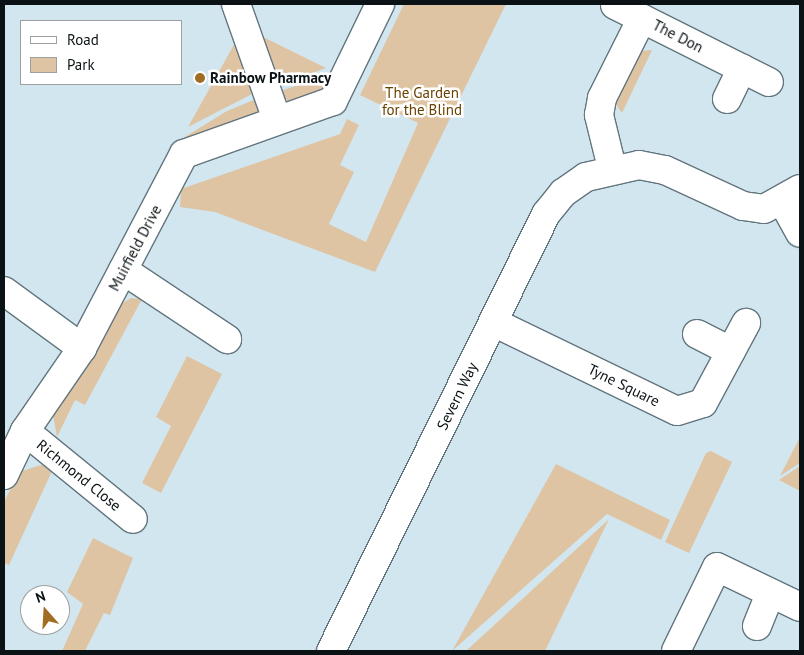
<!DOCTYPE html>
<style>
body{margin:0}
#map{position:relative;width:804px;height:655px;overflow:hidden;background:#d2e6f0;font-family:"PT Sans",sans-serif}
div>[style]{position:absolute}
.green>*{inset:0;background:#dfc4a4}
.roads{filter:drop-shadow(1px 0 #62757d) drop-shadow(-1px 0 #62757d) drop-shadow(0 1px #62757d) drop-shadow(0 -1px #62757d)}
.minor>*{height:28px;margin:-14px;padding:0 14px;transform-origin:14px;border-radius:14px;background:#fff}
.dots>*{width:14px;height:14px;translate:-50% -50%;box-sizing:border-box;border:2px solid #fff;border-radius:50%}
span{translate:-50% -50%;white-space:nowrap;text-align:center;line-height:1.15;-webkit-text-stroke:5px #fff;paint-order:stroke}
.street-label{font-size:15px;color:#0b1215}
.poi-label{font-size:15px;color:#0b1215;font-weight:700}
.left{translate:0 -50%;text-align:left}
.park-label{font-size:15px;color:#694201}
.frame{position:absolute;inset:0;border:5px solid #0b1215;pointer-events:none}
.legend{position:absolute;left:20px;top:20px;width:162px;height:65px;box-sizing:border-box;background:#fff;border:1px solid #9da0a1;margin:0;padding:6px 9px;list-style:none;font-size:15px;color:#0b1215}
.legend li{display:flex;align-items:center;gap:10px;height:25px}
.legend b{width:25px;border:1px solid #9da0a1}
.north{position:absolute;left:20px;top:585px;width:50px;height:50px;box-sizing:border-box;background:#fff;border:1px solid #9da0a1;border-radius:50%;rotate:341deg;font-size:14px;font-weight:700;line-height:20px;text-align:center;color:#0b1215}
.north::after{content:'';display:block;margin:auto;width:18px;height:22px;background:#a06d23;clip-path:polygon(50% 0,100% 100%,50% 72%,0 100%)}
</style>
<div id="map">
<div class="green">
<i style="clip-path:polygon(404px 4px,506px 4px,375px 272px,215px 212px,180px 207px,181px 189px,340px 134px,347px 119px,359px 125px,340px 165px,354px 172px,329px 224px,366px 242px,418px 123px,360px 95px)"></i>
<i style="clip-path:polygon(255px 33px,326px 68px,274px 87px)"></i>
<i style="clip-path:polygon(236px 41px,254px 93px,188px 127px)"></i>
<i style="clip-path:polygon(652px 50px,622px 113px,615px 103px,640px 51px)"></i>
<i style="clip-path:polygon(331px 70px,338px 73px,326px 93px,293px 105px,276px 92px,326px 77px)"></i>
<i style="clip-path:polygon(261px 97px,258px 116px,190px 142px,183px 138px,227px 111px)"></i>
<i style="clip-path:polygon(131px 298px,142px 299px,85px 405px,75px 400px,57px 437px,53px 415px,121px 304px)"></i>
<i style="clip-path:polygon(187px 356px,222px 374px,161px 493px,142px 483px,171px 426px,156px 417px)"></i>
<i style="clip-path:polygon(800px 437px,800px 463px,780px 476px)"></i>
<i style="clip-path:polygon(711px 451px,732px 462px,689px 553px,665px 542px,706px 453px)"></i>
<i style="clip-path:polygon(44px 464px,52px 471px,9px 565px,4px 563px,4px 502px,19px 472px)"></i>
<i style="clip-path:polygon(556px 464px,670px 520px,661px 540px,607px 514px,452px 651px)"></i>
<i style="clip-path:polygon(800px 466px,800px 491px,779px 480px)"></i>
<i style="clip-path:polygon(609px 519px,545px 651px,466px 651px)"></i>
<i style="clip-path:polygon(93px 538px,133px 558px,110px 615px,104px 613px,85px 651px,62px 651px,83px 604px,67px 592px)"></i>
</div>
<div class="roads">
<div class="minor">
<i style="left:236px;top:4px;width:123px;rotate:70.5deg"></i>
<i style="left:615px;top:5px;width:172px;rotate:26.6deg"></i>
<i style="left:727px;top:99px;width:34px;rotate:-64deg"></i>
<i style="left:612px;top:168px;width:55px;rotate:-103.8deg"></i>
<i style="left:599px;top:115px;width:17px;rotate:-80deg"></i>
<i style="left:602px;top:98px;width:89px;rotate:-63.4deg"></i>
<i style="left:783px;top:202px;width:35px;rotate:61deg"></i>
<i style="left:123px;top:270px;width:125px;rotate:33.6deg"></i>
<i style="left:4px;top:291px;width:97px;rotate:36.2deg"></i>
<i style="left:493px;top:322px;width:204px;rotate:25.8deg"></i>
<i style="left:677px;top:411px;width:27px;rotate:-17deg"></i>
<i style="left:703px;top:403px;width:91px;rotate:-61.7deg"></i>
<i style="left:697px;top:334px;width:38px;rotate:27deg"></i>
<i style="left:25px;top:431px;width:139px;rotate:39.2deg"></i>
<i style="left:4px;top:475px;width:49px;rotate:-64.5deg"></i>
<i style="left:25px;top:431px;width:101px;rotate:-55.5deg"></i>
<i style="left:82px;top:348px;width:219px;rotate:-62.3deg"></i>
<i style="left:184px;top:154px;width:158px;rotate:-19.6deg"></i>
<i style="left:333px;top:101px;width:108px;rotate:-64.1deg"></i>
<i style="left:757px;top:626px;width:35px;rotate:-68deg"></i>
<i style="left:331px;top:651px;width:487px;rotate:-63.8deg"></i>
<i style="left:546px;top:214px;width:27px;rotate:-51deg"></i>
<i style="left:563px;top:193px;width:28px;rotate:-35deg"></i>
<i style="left:586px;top:177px;width:54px;rotate:-12.8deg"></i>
<i style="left:639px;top:165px;width:26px;rotate:11deg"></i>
<i style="left:665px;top:170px;width:86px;rotate:24.8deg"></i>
<i style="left:743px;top:206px;width:21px;rotate:8deg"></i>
<i style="left:764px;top:209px;width:41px;rotate:-29.1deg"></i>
<i style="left:676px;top:651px;width:93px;rotate:-64deg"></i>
<i style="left:717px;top:567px;width:92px;rotate:25.7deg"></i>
</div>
</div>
<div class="dots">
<i style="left:200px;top:78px;background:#a06d23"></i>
</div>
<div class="street-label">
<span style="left:678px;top:36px;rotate:27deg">The Don</span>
<span style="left:135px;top:248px;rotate:-62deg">Muirfield Drive</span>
<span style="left:624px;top:385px;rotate:26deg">Tyne Square</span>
<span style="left:457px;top:396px;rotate:-64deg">Severn Way</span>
<span style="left:79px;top:475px;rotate:39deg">Richmond Close</span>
</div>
<div class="poi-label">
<span class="left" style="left:210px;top:78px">Rainbow Pharmacy</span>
</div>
<div class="park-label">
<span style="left:422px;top:101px">The Garden<br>for the Blind</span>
</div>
<div class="frame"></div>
<ul class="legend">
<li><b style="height:6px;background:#fff"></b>Road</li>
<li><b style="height:14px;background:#dfc4a4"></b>Park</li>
</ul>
<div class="north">N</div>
</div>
